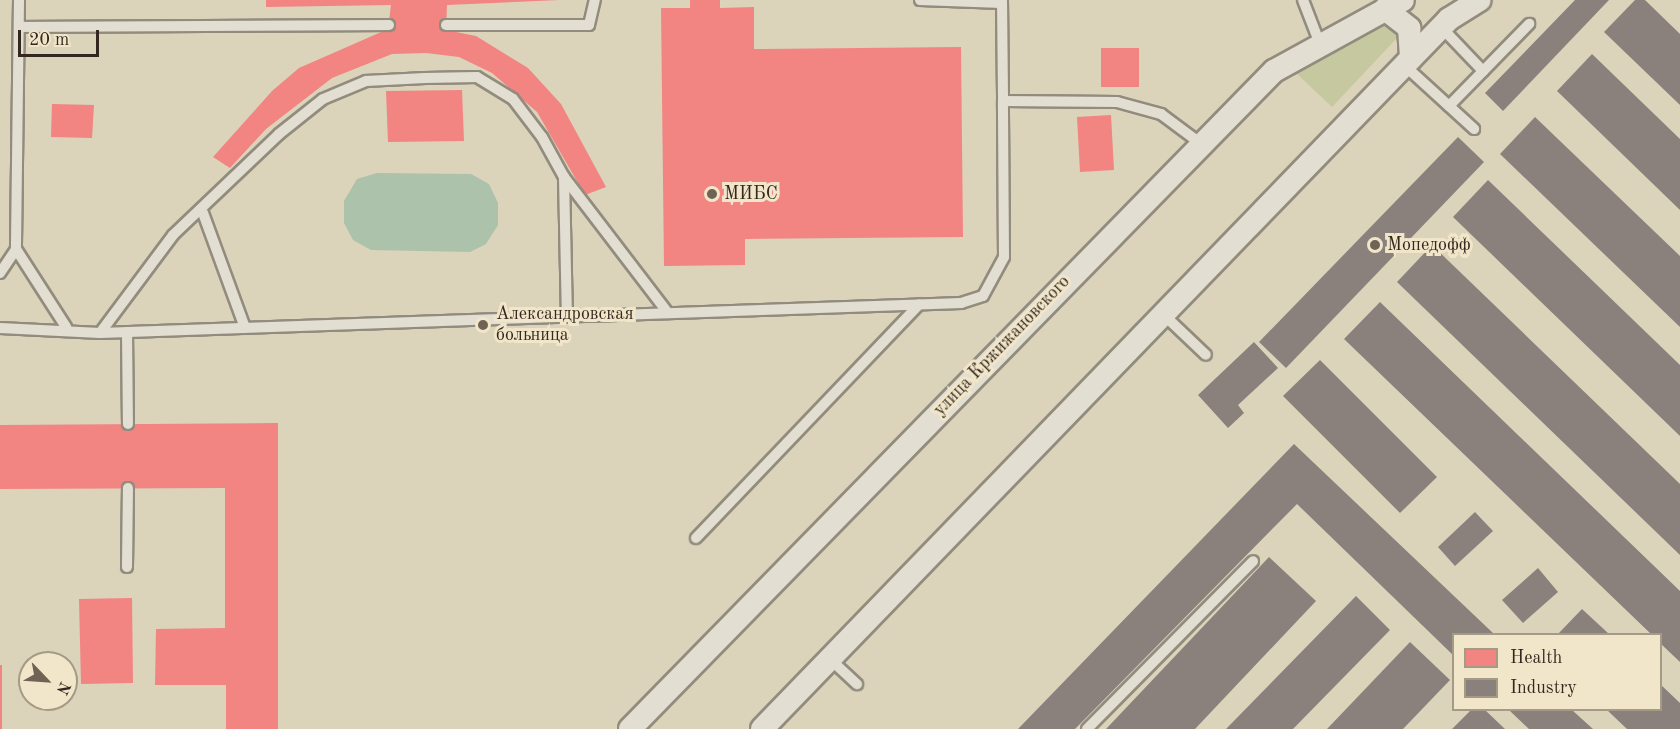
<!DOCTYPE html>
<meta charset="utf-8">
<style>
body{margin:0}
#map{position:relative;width:1680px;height:729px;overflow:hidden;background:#dbd3ba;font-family:"Old Standard TT",serif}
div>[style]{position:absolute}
.green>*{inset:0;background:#c6c8a0}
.water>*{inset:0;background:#adc2ab}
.health>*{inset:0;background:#f28482}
.industry>*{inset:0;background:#8a817c}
.roads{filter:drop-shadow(2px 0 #928c7e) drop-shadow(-2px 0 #928c7e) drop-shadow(0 2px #928c7e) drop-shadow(0 -2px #928c7e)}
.lane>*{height:10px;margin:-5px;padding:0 5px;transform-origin:5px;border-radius:5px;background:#e3ded2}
.street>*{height:22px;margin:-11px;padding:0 11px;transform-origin:11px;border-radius:11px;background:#e3ded2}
.dots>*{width:16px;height:16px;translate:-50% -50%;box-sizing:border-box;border:3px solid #f1e6c9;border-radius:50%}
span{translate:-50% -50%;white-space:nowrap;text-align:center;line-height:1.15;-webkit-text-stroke:6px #f1e6c9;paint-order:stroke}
.poi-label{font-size:18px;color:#33271f}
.left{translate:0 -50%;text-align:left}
.street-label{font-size:18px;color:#33271f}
.legend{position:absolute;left:1452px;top:633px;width:210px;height:78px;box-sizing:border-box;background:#f1e6c9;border:2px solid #a59a85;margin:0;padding:8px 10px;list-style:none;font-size:18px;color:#33271f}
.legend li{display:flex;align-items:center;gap:12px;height:30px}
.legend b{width:30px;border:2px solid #a59a85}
.north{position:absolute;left:18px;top:651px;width:60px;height:60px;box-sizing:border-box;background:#f1e6c9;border:2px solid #a59a85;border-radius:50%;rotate:115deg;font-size:16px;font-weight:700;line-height:24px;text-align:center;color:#33271f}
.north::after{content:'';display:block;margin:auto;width:21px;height:27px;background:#6e6355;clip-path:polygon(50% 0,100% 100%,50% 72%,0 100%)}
.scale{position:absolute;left:18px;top:30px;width:81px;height:27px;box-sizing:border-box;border:3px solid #33271f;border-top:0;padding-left:8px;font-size:18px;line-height:21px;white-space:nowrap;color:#33271f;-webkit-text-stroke:4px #f1e6c9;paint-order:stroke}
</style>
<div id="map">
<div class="green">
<i style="clip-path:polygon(1386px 23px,1398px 33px,1396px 39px,1332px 107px,1295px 72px)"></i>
</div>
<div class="water">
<i style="clip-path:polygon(377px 173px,471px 174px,489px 184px,498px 203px,498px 225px,486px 244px,470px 252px,371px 250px,353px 240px,344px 223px,344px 201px,357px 179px)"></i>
</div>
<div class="health">
<i style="clip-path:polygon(266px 0,559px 0,447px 5px,446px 30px,476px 36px,528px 68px,561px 104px,606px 187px,585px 195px,537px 112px,492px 73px,459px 57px,426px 53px,392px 54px,332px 78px,266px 129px,230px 168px,213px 157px,272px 91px,299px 68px,388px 29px,391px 5px,266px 7px)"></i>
<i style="clip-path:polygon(690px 0,720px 0,720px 8px,754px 7px,754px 49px,961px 47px,963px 237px,745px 239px,745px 265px,664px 266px,661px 8px,690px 8px)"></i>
<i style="clip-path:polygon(1101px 48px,1139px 48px,1139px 87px,1101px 87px)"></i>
<i style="clip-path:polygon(462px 90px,464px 141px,388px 142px,386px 91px)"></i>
<i style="clip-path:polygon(52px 104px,94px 105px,92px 138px,51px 137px)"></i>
<i style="clip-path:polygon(1111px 115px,1114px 170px,1080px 172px,1077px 117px)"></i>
<i style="clip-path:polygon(278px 423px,278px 729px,226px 729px,226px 685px,155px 685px,156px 629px,225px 628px,225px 488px,0 489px,0 425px)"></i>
<i style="clip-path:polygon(132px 598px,133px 683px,81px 684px,79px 599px)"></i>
<i style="clip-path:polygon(0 665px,2px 665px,2px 729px,0 729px)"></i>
</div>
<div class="industry">
<i style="clip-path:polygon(1575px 0,1609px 0,1503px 111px,1485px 93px)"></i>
<i style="clip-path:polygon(1635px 0,1645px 0,1680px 34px,1680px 105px,1604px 32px)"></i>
<i style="clip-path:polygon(1592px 54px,1680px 139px,1680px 210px,1557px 91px)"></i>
<i style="clip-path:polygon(1535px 117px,1680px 256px,1680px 327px,1500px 154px)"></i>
<i style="clip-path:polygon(1458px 137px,1484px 162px,1286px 368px,1259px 342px)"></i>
<i style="clip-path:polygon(1488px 180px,1680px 365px,1680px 436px,1453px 217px)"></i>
<i style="clip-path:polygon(1432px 245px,1680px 484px,1680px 555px,1397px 282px)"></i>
<i style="clip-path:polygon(1380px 302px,1680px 591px,1680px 662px,1660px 643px,1660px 634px,1651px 634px,1344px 339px)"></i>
<i style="clip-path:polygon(1254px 342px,1278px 368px,1238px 405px,1244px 413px,1228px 428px,1198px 395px)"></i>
<i style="clip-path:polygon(1320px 360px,1437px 477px,1400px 513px,1283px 396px)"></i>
<i style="clip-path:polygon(1294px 444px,1494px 634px,1454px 634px,1454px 656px,1297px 504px,1075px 729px,1018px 729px)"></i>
<i style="clip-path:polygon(1475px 512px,1493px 531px,1455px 566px,1438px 547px)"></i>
<i style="clip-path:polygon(1269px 557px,1316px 601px,1195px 729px,1106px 729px)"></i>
<i style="clip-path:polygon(1538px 568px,1558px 592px,1523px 623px,1502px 600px)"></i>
<i style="clip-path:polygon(1356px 596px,1390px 630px,1293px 729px,1226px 729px)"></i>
<i style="clip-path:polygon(1582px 609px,1609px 634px,1558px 634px)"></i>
<i style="clip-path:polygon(1410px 642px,1450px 680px,1403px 729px,1327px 729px)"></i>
<i style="clip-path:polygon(1660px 684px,1680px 703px,1680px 729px,1627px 729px,1607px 710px,1660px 710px)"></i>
<i style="clip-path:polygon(1471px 710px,1485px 710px,1505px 729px,1452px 729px)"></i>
<i style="clip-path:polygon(1509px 710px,1572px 710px,1593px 729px,1529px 729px)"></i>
</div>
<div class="roads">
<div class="lane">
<i style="left:19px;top:0;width:249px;rotate:90.7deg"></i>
<i style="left:16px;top:249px;width:93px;rotate:57.3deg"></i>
<i style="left:920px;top:0;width:82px;rotate:2.1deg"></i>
<i style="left:1002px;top:0;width:101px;rotate:89.4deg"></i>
<i style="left:1303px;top:0;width:47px;rotate:68.9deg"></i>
<i style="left:446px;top:25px;width:143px"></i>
<i style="left:589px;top:25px;width:26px;rotate:-77deg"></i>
<i style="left:19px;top:27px;width:370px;rotate:-0.3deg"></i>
<i style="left:1441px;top:27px;width:61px;rotate:46.3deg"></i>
<i style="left:1404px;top:65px;width:95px;rotate:42.4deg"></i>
<i style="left:1449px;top:106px;width:115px;rotate:-45.7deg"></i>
<i style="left:564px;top:177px;width:171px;rotate:52.6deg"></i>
<i style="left:203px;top:213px;width:122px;rotate:69.9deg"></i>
<i style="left:0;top:273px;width:29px;rotate:-56deg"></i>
<i style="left:1163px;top:314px;width:59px;rotate:43.6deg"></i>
<i style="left:0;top:328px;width:100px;rotate:2.9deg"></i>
<i style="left:100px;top:333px;width:862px;rotate:-2deg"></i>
<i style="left:961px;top:303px;width:23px;rotate:-18deg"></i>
<i style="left:983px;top:296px;width:44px;rotate:-61.7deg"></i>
<i style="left:1004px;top:257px;width:156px;rotate:-90.4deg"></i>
<i style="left:1003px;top:101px;width:114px;rotate:0.5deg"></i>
<i style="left:1117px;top:102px;width:46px;rotate:15.3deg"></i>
<i style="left:1161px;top:114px;width:49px;rotate:36.6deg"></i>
<i style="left:127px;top:332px;width:92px;rotate:89.4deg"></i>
<i style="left:100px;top:333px;width:122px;rotate:-53.3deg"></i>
<i style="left:173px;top:235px;width:146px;rotate:-43.6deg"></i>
<i style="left:279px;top:134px;width:56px;rotate:-38.5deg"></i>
<i style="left:323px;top:99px;width:47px;rotate:-22.7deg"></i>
<i style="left:366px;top:81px;width:59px;rotate:-2.9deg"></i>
<i style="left:425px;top:78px;width:52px;rotate:-1.1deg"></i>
<i style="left:477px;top:77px;width:42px;rotate:31.4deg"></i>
<i style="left:513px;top:99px;width:48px;rotate:52.7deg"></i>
<i style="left:542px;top:137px;width:46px;rotate:61.2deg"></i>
<i style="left:564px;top:177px;width:140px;rotate:88.8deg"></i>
<i style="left:696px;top:538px;width:323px;rotate:-46.3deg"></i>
<i style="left:127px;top:567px;width:79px;rotate:-89.3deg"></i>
<i style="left:830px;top:659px;width:37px;rotate:43deg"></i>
<i style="left:1087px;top:729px;width:236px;rotate:-45.3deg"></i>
</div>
<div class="street">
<i style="left:1385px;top:9px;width:31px;rotate:38deg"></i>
<i style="left:1409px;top:28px;width:30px;rotate:86deg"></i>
<i style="left:630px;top:729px;width:921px;rotate:-45.62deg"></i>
<i style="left:1274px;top:71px;width:147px;rotate:-28.8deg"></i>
<i style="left:762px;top:729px;width:988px;rotate:-45.94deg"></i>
<i style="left:1449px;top:19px;width:36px;rotate:-32deg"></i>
</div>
</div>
<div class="dots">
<i style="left:712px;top:194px;background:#6e6355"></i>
<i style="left:1375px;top:245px;background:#6e6355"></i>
<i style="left:483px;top:325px;background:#6e6355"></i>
</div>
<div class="poi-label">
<span class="left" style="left:724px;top:194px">МИБС</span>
<span class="left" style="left:1387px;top:245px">Мопедофф</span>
<span class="left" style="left:496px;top:325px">Александровская<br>больница</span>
</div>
<div class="street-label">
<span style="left:1002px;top:346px;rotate:-46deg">улица Кржижановского</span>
</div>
<ul class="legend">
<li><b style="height:16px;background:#f28482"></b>Health</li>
<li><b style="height:16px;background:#8a817c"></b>Industry</li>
</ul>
<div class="north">N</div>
<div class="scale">20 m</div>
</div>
